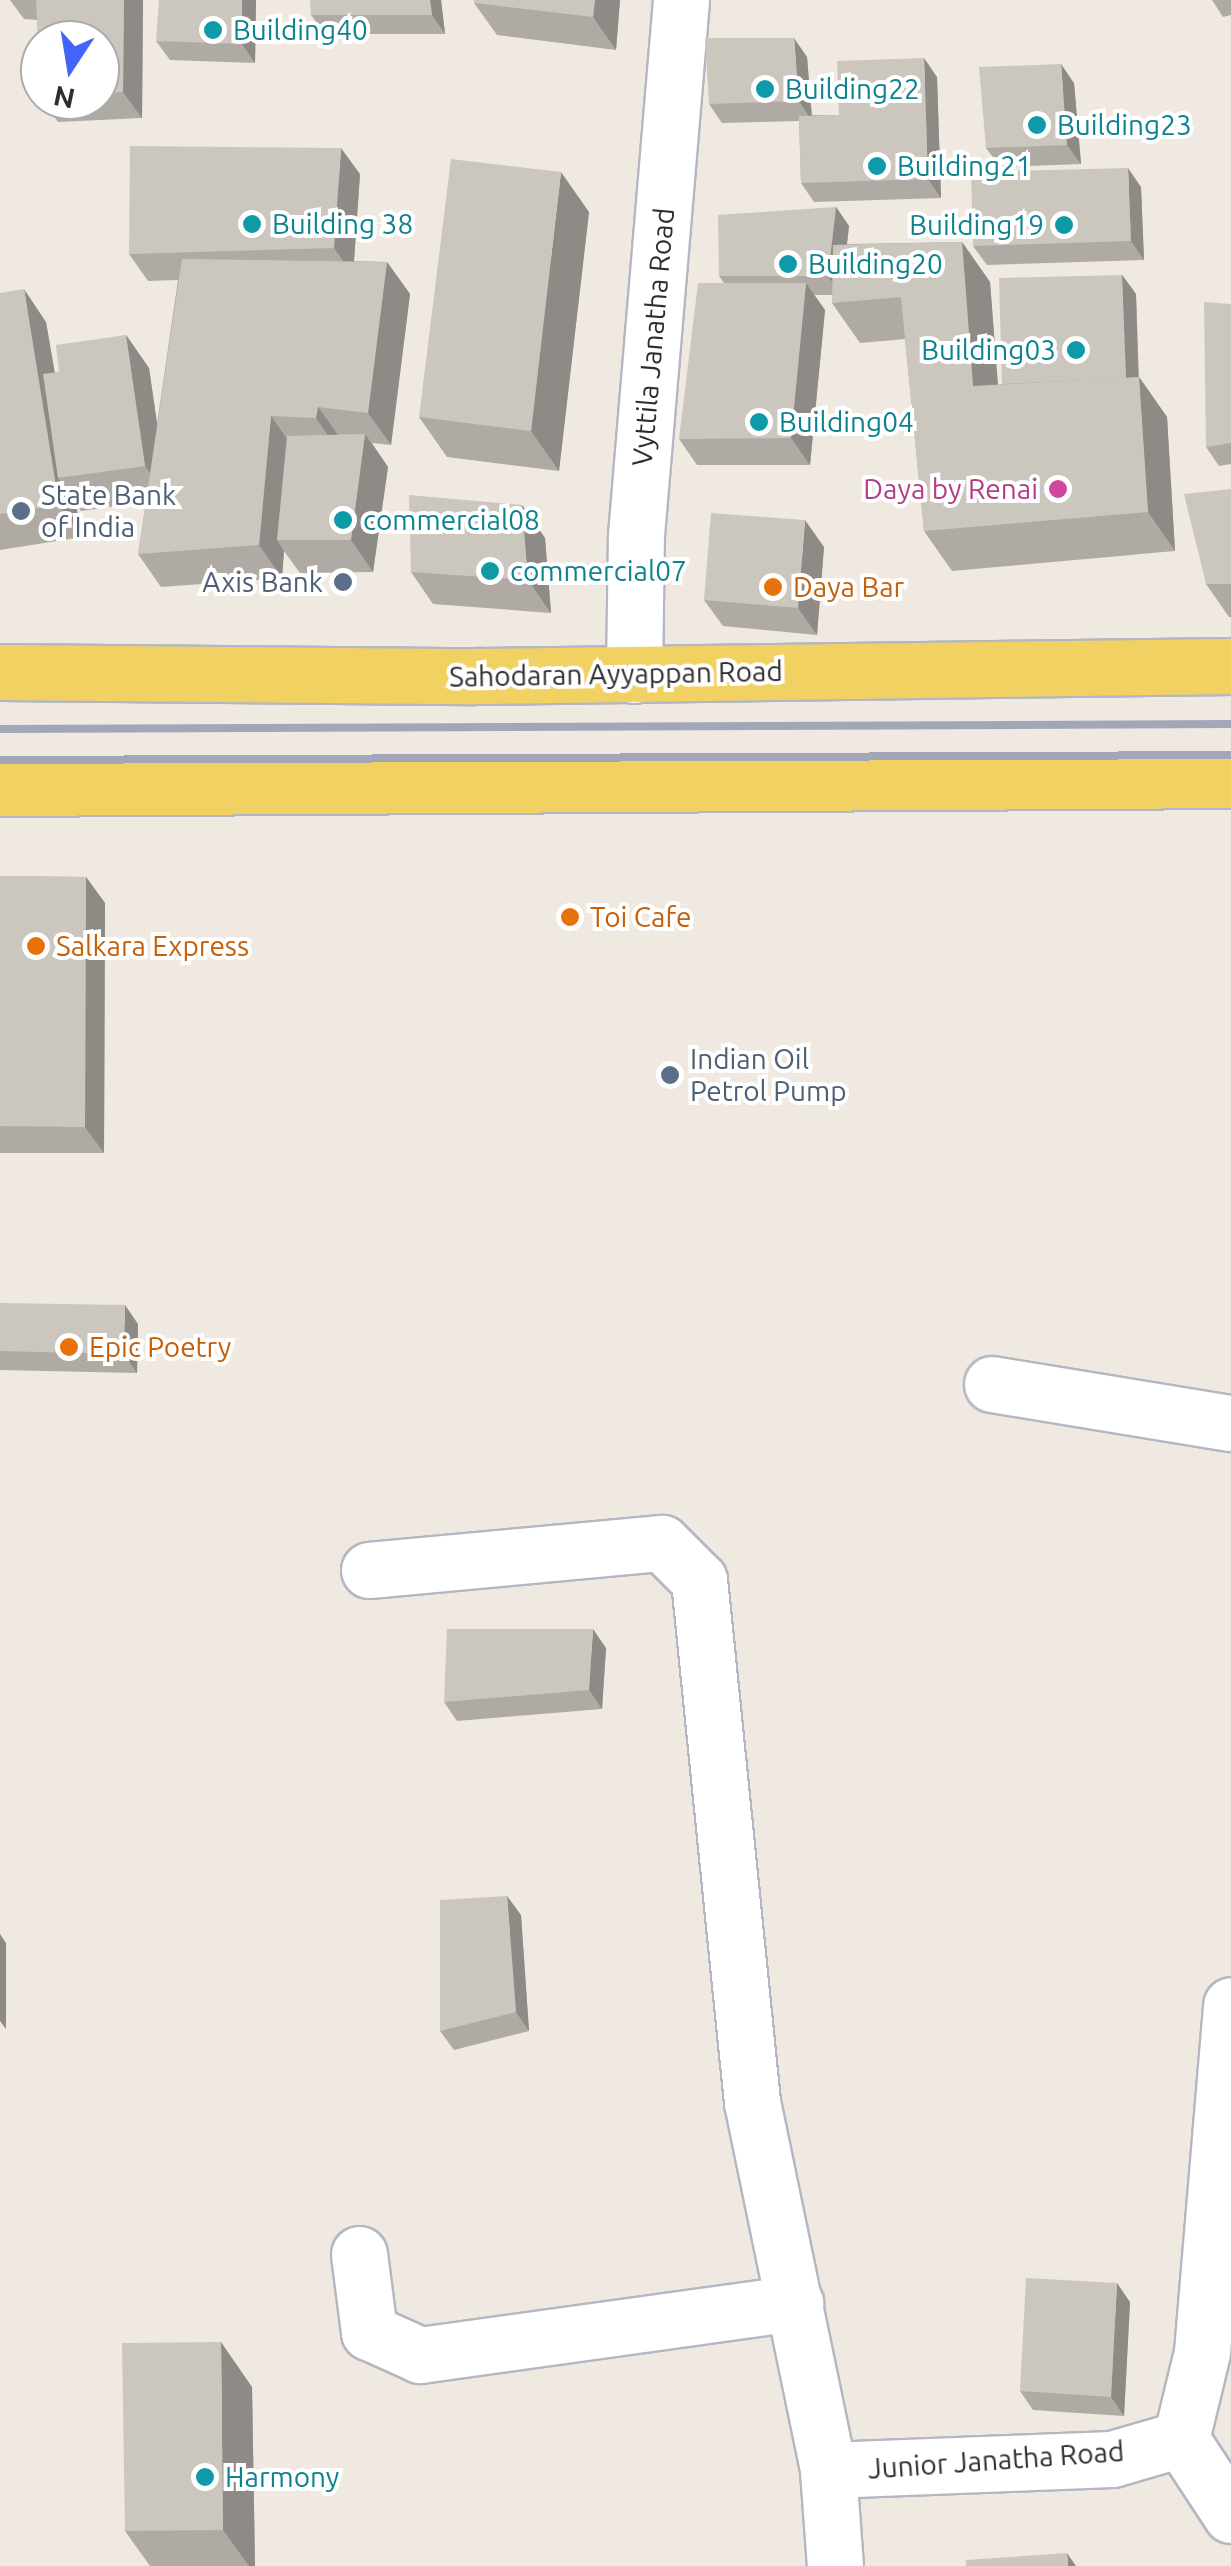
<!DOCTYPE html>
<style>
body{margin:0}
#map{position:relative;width:1231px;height:2566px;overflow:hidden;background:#efe9e1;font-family:Ubuntu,sans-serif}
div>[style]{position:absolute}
.roads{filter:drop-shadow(2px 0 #b4b7c1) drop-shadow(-2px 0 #b4b7c1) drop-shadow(0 2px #b4b7c1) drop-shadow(0 -2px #b4b7c1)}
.minor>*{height:55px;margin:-27.5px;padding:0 27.5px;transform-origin:27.5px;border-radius:27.5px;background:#fff}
.major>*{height:55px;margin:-27.5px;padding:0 27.5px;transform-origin:27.5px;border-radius:27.5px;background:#f2d163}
.rail>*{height:8px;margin:-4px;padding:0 4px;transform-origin:4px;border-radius:4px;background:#a3a6b8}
.wall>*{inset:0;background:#afaba4}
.shaded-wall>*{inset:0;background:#8e8b86}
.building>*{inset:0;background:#cbc7bf}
.dots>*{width:28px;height:28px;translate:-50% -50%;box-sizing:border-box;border:5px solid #fff;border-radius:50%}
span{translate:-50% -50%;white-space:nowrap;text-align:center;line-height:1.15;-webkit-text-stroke:8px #fff;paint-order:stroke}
.culture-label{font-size:28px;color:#0d838f}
.left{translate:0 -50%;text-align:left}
.right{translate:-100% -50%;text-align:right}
.street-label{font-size:28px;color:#2e2e2e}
.hotel-label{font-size:28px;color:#b23c85}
.service-label{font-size:28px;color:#4e5e75}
.food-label{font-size:28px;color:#c56008}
.north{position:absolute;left:20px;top:20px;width:100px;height:100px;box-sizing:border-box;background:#fff;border:2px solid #ababab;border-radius:50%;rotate:192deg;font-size:28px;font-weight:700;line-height:40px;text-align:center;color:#2e2e2e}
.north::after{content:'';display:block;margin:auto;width:35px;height:45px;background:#4264fb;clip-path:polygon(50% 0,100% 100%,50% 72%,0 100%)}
</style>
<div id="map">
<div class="roads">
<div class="minor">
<i style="left:634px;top:675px;width:140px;rotate:-89.2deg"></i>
<i style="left:636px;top:535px;width:537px;rotate:-85.19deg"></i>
<i style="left:992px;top:1384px;width:242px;rotate:9.3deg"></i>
<i style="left:369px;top:1570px;width:294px;rotate:-5.3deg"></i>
<i style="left:662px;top:1543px;width:52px;rotate:45deg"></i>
<i style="left:699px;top:1580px;width:525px;rotate:84.2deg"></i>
<i style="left:752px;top:2102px;width:376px;rotate:78.3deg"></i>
<i style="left:359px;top:2254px;width:79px;rotate:82.7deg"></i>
<i style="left:369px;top:2332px;width:56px;rotate:24.3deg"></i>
<i style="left:420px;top:2355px;width:379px;rotate:-7.9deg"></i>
<i style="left:1181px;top:2439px;width:91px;rotate:56.7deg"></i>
<i style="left:835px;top:2566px;width:96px;rotate:-94.2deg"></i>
<i style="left:828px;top:2470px;width:284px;rotate:-2.2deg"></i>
<i style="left:1112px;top:2459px;width:72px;rotate:-16.2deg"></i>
<i style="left:1181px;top:2439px;width:89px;rotate:-76.4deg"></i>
<i style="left:1202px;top:2352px;width:348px;rotate:-85.2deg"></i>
</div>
<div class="major">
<i style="left:0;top:672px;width:473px;rotate:0.5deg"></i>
<i style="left:473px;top:676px;width:758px;rotate:-0.76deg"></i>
<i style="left:0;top:788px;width:1231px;rotate:-0.37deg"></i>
</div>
</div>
<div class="rail">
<i style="left:0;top:729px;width:1231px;rotate:-0.23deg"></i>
<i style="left:0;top:760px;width:1231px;rotate:-0.23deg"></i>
</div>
<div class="wall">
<i style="clip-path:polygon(10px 0,143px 0,142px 118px,58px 122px,43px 100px,100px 100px,100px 40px,37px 20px,24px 19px)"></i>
<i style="clip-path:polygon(256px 0,255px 63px,170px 60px,156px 41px)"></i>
<i style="clip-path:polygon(441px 0,445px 34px,325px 34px,311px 15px)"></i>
<i style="clip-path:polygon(620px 0,616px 50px,497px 35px,474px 3px)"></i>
<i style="clip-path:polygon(1212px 0,1231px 0,1231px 15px,1223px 17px)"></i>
<i style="clip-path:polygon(807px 57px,812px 115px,839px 115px,937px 77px,941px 198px,814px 202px,801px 183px,799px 121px,722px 123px,709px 104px)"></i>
<i style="clip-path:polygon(1074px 83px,1081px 164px,1000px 167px,986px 148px)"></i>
<i style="clip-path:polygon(360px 174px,354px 261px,387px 262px,410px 294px,391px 445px,372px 443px,388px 467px,373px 572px,300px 573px,284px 551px,282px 578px,161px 587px,138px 554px,146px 502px,81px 511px,76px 505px,82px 537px,0 550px,0 293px,46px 322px,55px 373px,59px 372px,126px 335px,149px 368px,157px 424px,178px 280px,148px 281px,129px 254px)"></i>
<i style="clip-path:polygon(1141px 187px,1144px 260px,987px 265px,973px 246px)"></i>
<i style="clip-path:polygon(836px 207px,849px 226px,847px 244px,962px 242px,990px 282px,998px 385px,1002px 384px,1122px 275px,1136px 294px,1139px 377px,1167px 417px,1175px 551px,952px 571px,924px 531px,905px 339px,860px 343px,832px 303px,832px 295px,814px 295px,825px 310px,810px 465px,697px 465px,679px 439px,724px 283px,719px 276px)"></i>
<i style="clip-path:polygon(589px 212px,559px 471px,447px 457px,419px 417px)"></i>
<i style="clip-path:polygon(1231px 304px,1231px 464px,1219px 466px,1206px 447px)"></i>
<i style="clip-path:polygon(1231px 489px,1231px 617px,1229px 617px,1206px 584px)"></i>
<i style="clip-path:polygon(522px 505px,545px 538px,551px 613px,433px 604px,411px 572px)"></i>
<i style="clip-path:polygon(824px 547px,817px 635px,723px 626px,704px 600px)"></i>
<i style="clip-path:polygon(0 876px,86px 877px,105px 903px,104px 1153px,0 1153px)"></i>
<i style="clip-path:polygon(0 1303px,138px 1324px,137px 1373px,0 1370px)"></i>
<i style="clip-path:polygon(606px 1648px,602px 1709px,457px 1721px,444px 1702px)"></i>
<i style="clip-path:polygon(521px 1915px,529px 2031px,454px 2050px,440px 2031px)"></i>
<i style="clip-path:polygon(1130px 2302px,1124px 2416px,1033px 2410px,1020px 2391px)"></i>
<i style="clip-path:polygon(252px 2387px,255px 2566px,150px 2566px,125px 2531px)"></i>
</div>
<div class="shaded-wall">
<i style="clip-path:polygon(124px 0,143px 0,142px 118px,123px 92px)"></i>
<i style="clip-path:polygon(242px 0,256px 0,255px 63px,242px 44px)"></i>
<i style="clip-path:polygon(430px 0,441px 0,445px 34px,432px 15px)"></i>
<i style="clip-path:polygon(595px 0,620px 0,616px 50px,593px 17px)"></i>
<i style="clip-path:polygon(794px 38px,807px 57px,812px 121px,799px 101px)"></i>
<i style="clip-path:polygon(924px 58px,937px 77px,941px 198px,928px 179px)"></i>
<i style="clip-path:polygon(1061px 64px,1074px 83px,1081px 164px,1067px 145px)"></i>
<i style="clip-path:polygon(341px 148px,360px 174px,353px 275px,334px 248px)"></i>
<i style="clip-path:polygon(1128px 168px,1141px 187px,1144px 260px,1131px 241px)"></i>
<i style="clip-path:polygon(561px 172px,589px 212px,559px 471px,531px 431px)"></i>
<i style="clip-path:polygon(836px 207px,849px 226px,841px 295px,828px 276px)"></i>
<i style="clip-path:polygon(962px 242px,990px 282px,1001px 426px,973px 386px)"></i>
<i style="clip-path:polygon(387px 262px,410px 294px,391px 445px,368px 413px)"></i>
<i style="clip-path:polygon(1122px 275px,1136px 294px,1139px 402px,1126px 383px)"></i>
<i style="clip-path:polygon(806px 283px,825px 310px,810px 465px,791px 438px)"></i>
<i style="clip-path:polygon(24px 289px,46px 322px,72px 476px,58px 478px,76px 505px,82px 537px,59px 505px)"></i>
<i style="clip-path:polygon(126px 335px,149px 368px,168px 499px,145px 466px)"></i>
<i style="clip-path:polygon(1139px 377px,1167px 417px,1175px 551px,1148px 512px)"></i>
<i style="clip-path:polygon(318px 407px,341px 439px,338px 450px,316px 418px)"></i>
<i style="clip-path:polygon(271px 416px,294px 449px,277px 540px,284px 551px,282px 578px,259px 545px)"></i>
<i style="clip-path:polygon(365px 434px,388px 467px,373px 572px,351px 540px)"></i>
<i style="clip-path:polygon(522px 505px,545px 538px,551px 613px,528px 580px)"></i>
<i style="clip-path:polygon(805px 520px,824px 547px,817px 635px,798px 608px)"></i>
<i style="clip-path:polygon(86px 877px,105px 903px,104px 1153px,85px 1127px)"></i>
<i style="clip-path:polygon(125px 1305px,138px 1324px,137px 1373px,124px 1354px)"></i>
<i style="clip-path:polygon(593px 1629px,606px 1648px,602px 1709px,589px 1690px)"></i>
<i style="clip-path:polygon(507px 1896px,521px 1915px,529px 2031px,516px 2012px)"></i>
<i style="clip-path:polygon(0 1934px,6px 1943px,6px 2029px,0 2021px)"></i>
<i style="clip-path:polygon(1117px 2283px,1130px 2302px,1124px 2416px,1111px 2397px)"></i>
<i style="clip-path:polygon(221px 2342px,252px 2387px,255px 2566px,249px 2566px,223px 2530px)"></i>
<i style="clip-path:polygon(1067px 2553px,1076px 2566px,1068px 2566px)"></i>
</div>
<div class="building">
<i style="clip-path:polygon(36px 0,124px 0,123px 92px,100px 93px,100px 40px,40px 40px,40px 95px)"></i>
<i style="clip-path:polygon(159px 0,242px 0,242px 44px,156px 41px)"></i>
<i style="clip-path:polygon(310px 0,430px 0,432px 15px,311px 15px)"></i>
<i style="clip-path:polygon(474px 0,595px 0,593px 17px,474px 3px)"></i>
<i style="clip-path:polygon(705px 38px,794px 38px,799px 101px,709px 104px)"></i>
<i style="clip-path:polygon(924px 58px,928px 179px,801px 183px,799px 116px,839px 115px,837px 61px)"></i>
<i style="clip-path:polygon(1061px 64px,1067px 145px,986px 148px,979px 67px)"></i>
<i style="clip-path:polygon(130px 146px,341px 148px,334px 248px,129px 254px)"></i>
<i style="clip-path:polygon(451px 159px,561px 172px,531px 431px,419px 417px)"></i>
<i style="clip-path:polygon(1128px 168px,1131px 241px,973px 246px,971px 172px)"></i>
<i style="clip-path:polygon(836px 207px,828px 276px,719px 276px,718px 215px)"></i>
<i style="clip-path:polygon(962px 242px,973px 386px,1139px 377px,1148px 512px,924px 531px,901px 297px,832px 303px,833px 245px)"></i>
<i style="clip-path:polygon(182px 259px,387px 262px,368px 413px,318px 407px,316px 418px,271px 416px,259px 545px,138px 554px)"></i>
<i style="clip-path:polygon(1122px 275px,1126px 378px,1002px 384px,999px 278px)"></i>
<i style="clip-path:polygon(698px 283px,806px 283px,791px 438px,679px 439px)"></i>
<i style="clip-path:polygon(24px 289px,59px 505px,0 514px,0 293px)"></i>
<i style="clip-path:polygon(1204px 302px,1231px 304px,1231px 443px,1206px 447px)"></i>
<i style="clip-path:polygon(126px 335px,145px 466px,58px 478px,43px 374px,59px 372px,56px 345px)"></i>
<i style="clip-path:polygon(365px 434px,351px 540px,277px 540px,287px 436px)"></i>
<i style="clip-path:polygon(1231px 489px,1231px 584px,1206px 584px,1184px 494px)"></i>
<i style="clip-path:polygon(409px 495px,522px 505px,528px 580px,411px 572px)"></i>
<i style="clip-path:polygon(711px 513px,805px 520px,798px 608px,704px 600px)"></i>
<i style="clip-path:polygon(0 876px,86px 877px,85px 1127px,0 1126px)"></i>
<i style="clip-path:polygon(0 1303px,125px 1305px,124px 1354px,0 1351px)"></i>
<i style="clip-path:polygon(447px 1629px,593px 1629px,589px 1690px,444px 1702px)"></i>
<i style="clip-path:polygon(507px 1896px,516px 2012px,440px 2031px,440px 1900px)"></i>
<i style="clip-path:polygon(1026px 2278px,1117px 2283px,1111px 2397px,1020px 2391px)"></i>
<i style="clip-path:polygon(221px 2342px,223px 2530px,125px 2531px,122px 2343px)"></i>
<i style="clip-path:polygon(1067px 2553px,1068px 2566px,966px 2566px,966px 2560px)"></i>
</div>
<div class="dots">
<i style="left:213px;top:30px;background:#0f9aa8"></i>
<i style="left:765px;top:89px;background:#0f9aa8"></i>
<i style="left:1037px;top:125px;background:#0f9aa8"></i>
<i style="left:877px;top:166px;background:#0f9aa8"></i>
<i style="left:252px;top:224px;background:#0f9aa8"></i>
<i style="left:1064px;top:225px;background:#0f9aa8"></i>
<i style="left:788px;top:264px;background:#0f9aa8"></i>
<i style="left:1076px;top:350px;background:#0f9aa8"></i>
<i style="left:759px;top:422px;background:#0f9aa8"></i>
<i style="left:1058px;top:489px;background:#d1479c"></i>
<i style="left:21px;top:511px;background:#5c6f8a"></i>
<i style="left:343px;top:520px;background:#0f9aa8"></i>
<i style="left:490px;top:571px;background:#0f9aa8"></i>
<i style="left:343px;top:582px;background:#5c6f8a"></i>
<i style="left:773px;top:587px;background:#e8710a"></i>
<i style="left:570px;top:917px;background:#e8710a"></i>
<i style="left:36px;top:946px;background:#e8710a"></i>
<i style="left:670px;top:1075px;background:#5c6f8a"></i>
<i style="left:69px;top:1347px;background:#e8710a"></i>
<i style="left:205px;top:2477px;background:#0f9aa8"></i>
</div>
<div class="culture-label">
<span class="left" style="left:233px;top:30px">Building40</span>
<span class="left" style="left:785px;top:89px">Building22</span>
<span class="left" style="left:1057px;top:125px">Building23</span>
<span class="left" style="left:897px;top:166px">Building21</span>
<span class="left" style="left:272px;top:224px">Building 38</span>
<span class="right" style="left:1044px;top:225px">Building19</span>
<span class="left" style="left:808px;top:264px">Building20</span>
<span class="right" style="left:1056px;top:350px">Building03</span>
<span class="left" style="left:779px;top:422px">Building04</span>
<span class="left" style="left:363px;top:520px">commercial08</span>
<span class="left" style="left:510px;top:571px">commercial07</span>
<span class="left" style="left:225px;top:2477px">Harmony</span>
</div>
<div class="street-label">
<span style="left:653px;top:337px;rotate:-85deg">Vyttila Janatha Road</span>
<span style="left:616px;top:674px;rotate:-1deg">Sahodaran Ayyappan Road</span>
<span style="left:996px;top:2460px;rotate:-4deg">Junior Janatha Road</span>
</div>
<div class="hotel-label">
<span class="right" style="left:1038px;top:489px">Daya by Renai</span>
</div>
<div class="service-label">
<span class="left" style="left:41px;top:511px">State Bank<br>of India</span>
<span class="right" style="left:323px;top:582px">Axis Bank</span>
<span class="left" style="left:690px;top:1075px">Indian Oil<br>Petrol Pump</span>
</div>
<div class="food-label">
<span class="left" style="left:793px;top:587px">Daya Bar</span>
<span class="left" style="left:590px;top:917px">Toi Cafe</span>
<span class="left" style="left:56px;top:946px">Salkara Express</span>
<span class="left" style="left:89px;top:1347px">Epic Poetry</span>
</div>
<div class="north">N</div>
</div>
